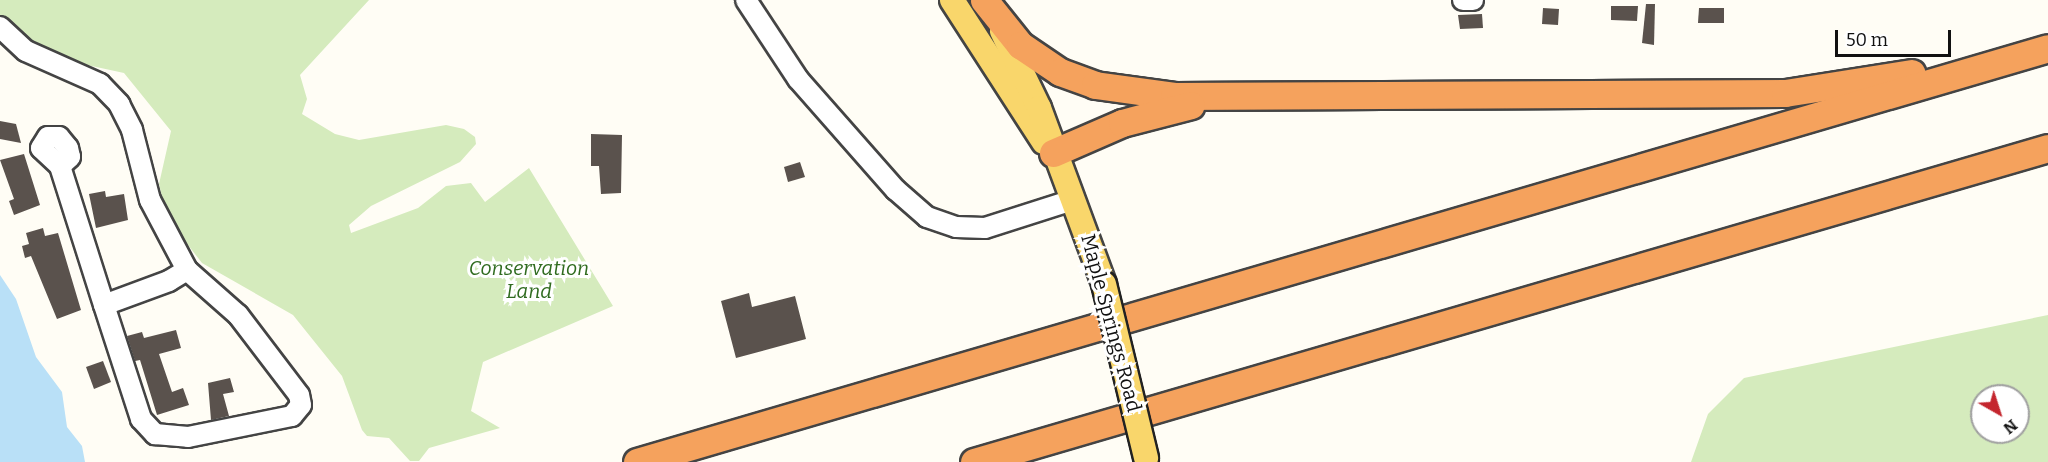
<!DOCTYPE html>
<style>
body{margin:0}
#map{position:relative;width:2048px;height:462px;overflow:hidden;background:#fffdf5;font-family:Bitter,serif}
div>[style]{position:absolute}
.green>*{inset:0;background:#d5ebbd}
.water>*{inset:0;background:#b9e0f7}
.building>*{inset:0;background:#5a524d}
.roads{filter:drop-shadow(2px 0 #444) drop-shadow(-2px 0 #444) drop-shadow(0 2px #444) drop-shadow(0 -2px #444)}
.minor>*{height:20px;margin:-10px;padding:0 10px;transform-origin:10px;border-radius:10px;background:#fff}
.major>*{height:24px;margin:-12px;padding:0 12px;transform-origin:12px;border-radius:12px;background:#f9d66b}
.highway>*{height:27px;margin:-13.5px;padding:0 13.5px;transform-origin:13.5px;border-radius:13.5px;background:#f5a25d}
.bridges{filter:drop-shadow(2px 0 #222) drop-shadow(-2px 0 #222) drop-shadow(0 2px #222) drop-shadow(0 -2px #222)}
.major-bridge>*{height:24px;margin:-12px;padding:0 12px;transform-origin:12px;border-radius:12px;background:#f9d66b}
span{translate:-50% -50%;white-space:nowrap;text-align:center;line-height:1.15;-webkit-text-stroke:6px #fff;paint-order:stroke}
.park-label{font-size:20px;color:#2f6b1f;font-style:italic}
.street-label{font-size:20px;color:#111}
.north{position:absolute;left:1970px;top:384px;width:60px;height:60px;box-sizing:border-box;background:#fff;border:2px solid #a0a0a0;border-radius:50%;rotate:141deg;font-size:16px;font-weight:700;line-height:24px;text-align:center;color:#111}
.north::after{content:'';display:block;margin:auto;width:21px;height:27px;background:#c4262e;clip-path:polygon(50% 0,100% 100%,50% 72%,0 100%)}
.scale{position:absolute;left:1835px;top:30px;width:116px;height:27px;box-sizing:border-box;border:3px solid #111;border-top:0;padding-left:8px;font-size:18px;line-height:21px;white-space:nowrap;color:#111;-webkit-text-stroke:4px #fff;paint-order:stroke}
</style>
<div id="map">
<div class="green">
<i style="clip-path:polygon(0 0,369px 0,300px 75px,307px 99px,302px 114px,335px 134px,359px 140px,446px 125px,464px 129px,475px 137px,476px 144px,460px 162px,371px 206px,349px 225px,351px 233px,418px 208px,446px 186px,471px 183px,485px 202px,529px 168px,613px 306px,483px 362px,471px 411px,500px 428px,429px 448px,419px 461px,410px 461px,389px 438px,367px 436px,362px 430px,342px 376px,293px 315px,202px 263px,167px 218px,159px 184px,171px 131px,124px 73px,64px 60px,36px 47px,0 22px)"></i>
<i style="clip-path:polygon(evenodd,2048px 315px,2048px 462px,1691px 462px,1708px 414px,1744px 378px,2048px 315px,1982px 396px,2018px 396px,2018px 432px,1982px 432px,1982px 396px)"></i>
</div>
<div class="water">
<i style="clip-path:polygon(0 275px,16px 299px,36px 357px,62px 392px,67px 427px,82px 446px,85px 462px,0 462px)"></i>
</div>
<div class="building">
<i style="clip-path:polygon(1646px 4px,1655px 4px,1654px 45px,1642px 43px)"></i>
<i style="clip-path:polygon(1611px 6px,1638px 6px,1637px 21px,1611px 20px)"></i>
<i style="clip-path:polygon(1543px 8px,1559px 9px,1558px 25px,1542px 24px)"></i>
<i style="clip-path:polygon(1699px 8px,1724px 8px,1724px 23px,1698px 23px)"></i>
<i style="clip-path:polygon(1482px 14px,1483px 28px,1460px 29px,1458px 15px)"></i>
<i style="clip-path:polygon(0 121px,16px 124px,21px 143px,0 139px)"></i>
<i style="clip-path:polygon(591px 134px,622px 135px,621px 193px,601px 194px,599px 166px,591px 166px)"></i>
<i style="clip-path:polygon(24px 154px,40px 205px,14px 215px,9px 201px,14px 199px,0 160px)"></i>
<i style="clip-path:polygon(800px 162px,805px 177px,788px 182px,784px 167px)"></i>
<i style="clip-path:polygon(105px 191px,106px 197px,124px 194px,128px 220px,96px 228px,89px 194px)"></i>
<i style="clip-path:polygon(43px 228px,45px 236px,58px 233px,81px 310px,57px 319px,31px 256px,25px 258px,22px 246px,29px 244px,26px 233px)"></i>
<i style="clip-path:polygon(749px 293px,752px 307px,795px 296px,806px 339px,736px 358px,721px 301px)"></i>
<i style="clip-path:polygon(176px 330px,181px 348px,159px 354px,172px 392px,183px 388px,189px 405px,157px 415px,140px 360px,135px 361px,127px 336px,142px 332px,144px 338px)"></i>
<i style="clip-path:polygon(103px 361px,111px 382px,94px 389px,86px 367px)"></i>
<i style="clip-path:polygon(230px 378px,234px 392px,223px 394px,229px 416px,211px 420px,208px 383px)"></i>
</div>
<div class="roads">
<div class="minor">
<i style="left:746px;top:0;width:95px;rotate:56.6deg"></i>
<i style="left:798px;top:79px;width:148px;rotate:48.6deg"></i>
<i style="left:896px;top:190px;width:41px;rotate:41.1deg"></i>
<i style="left:927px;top:217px;width:31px;rotate:19deg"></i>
<i style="left:956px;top:227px;width:29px;rotate:2deg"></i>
<i style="left:985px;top:228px;width:92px;rotate:-17.7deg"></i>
<i style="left:1463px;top:0;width:10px"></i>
<i style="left:0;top:27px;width:35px;rotate:43deg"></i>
<i style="left:26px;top:51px;width:81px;rotate:24deg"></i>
<i style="left:100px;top:84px;width:28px;rotate:46deg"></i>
<i style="left:119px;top:104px;width:29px;rotate:63deg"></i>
<i style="left:132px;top:130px;width:72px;rotate:75.6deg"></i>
<i style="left:150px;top:200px;width:79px;rotate:62.1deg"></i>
<i style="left:187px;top:270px;width:21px;rotate:149deg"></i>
<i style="left:169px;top:281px;width:69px;rotate:159.7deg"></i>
<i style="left:104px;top:305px;width:146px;rotate:-107.6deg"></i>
<i style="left:60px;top:166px;width:26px;rotate:-137deg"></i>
<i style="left:41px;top:148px;width:13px;rotate:-58deg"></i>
<i style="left:48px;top:137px;width:11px"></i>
<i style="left:59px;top:137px;width:14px;rotate:51deg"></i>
<i style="left:68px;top:148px;width:9px;rotate:77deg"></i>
<i style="left:70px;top:157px;width:13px;rotate:138deg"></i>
<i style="left:104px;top:305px;width:120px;rotate:72deg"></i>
<i style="left:141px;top:419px;width:21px;rotate:47deg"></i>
<i style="left:155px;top:434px;width:33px;rotate:5deg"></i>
<i style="left:188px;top:437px;width:106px;rotate:-11.4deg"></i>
<i style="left:292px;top:416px;width:14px;rotate:-51deg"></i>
<i style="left:301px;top:405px;width:10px;rotate:-101deg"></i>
<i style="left:299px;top:395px;width:101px;rotate:-127.3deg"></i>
<i style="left:238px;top:315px;width:68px;rotate:-138.6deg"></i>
</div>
<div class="major">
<i style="left:952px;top:0;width:169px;rotate:57.1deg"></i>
<i style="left:1002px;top:31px;width:85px;rotate:64.3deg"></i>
<i style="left:1039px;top:108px;width:188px;rotate:69.7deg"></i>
</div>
<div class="highway">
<i style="left:984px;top:0;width:58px;rotate:51.3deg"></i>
<i style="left:1020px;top:45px;width:48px;rotate:34deg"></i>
<i style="left:1060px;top:72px;width:37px;rotate:20deg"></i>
<i style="left:1095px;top:85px;width:80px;rotate:7.9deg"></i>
<i style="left:1174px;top:96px;width:611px;rotate:-0.28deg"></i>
<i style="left:1785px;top:93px;width:128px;rotate:-9deg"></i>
<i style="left:1053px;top:153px;width:75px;rotate:-23.5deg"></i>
<i style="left:1122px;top:123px;width:71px;rotate:-14.6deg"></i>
<i style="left:637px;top:462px;width:1470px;rotate:-16.35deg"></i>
<i style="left:974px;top:462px;width:1119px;rotate:-16.3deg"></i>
</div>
</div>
<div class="bridges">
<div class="major-bridge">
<i style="left:1104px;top:284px;width:179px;rotate:76.4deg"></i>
</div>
</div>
<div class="park-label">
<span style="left:529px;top:280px">Conservation<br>Land</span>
</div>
<div class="street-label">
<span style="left:1111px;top:323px;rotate:75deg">Maple Springs Road</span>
</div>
<div class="north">N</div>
<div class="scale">50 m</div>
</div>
